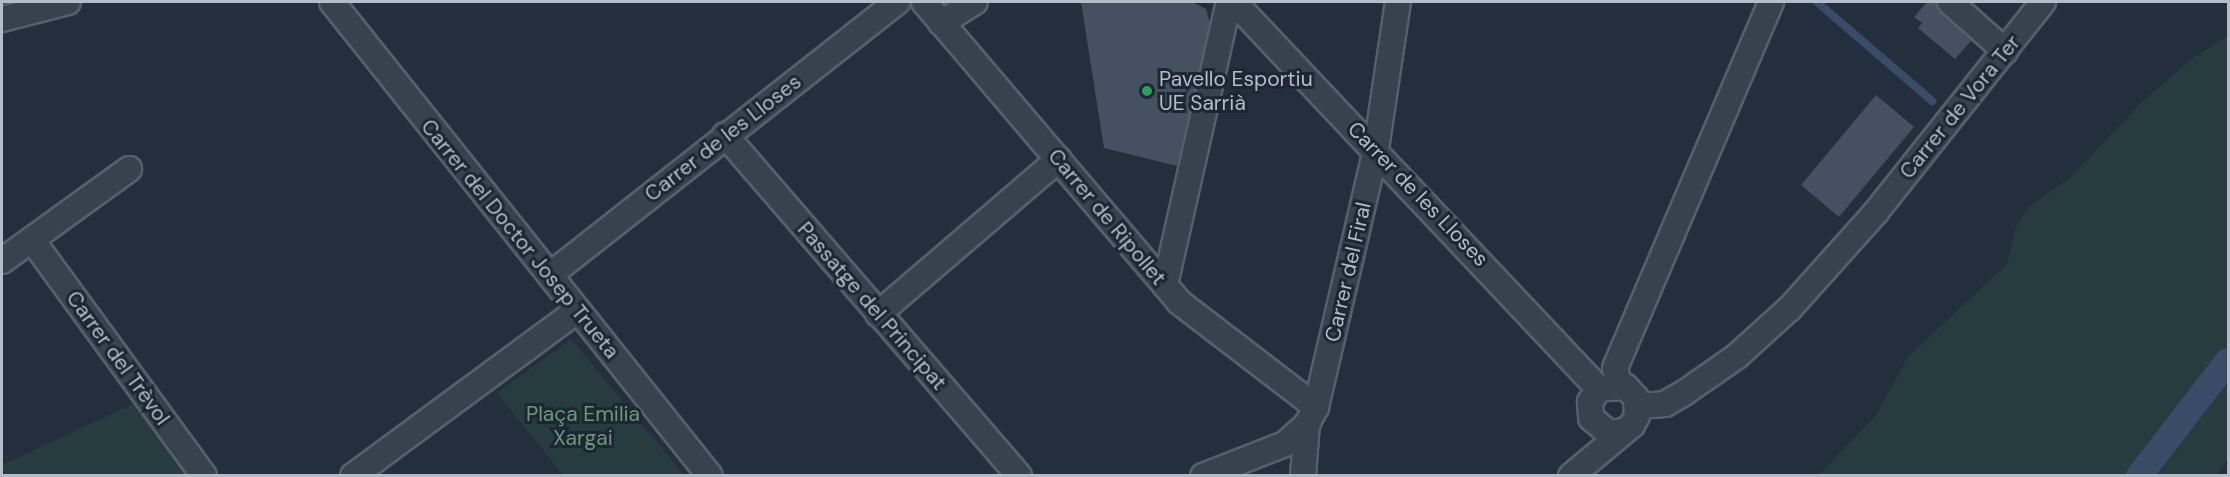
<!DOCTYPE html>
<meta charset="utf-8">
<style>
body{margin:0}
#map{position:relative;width:2230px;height:477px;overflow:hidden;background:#242f3e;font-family:"DM Sans",sans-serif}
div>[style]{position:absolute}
.green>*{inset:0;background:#263c3f}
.stream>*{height:8px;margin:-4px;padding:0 4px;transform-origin:4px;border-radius:4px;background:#394c67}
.canal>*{height:26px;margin:-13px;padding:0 13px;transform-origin:13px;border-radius:13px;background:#394c67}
.building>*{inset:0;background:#455162}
.roads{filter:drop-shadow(2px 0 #565f6c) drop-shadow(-2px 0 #565f6c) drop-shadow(0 2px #565f6c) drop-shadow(0 -2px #565f6c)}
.street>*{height:24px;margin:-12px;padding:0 12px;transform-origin:12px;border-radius:12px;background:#38414e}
.dots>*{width:16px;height:16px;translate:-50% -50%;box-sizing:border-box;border:3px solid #1d2633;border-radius:50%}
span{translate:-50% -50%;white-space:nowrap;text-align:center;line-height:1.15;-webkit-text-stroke:6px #1d2633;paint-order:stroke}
.poi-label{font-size:21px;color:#b4bcc9}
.left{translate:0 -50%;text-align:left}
.street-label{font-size:21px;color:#b4bcc9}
.park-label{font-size:21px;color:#6b9a76}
.frame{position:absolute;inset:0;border:3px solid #b4bcc9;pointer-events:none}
</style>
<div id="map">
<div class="green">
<i style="clip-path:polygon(2228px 36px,2228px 459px,2217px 475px,1818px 475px,1875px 417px,1907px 358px,2007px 264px,2016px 227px,2029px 207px,2071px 177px,2141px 103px,2193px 58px)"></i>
<i style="clip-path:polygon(571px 339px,684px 475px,563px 475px,497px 393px)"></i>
<i style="clip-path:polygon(135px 403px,188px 475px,2px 475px,2px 465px)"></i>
</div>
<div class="stream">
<i style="left:1817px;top:2px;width:152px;rotate:40.7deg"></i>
</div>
<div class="canal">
<i style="left:2139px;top:476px;width:145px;rotate:-52.3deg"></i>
</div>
<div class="building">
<i style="clip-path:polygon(1081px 2px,1192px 2px,1206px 9px,1210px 23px,1177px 166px,1104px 148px)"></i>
<i style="clip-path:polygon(1927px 2px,1936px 2px,1941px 13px,1971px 41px,1955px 59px,1918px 28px,1922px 23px,1914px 17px)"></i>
<i style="clip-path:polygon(1876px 95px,1914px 127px,1839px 217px,1801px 185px)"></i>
</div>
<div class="roads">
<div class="street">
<i style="left:332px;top:2px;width:606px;rotate:51.43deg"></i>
<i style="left:924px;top:2px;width:394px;rotate:49.6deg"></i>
<i style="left:1179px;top:302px;width:173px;rotate:37.5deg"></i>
<i style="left:1234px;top:2px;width:532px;rotate:46.68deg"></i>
<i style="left:1950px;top:2px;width:74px;rotate:41.7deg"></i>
<i style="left:2px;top:19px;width:68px;rotate:-14.4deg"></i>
<i style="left:941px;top:23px;width:40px;rotate:-32deg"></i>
<i style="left:725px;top:135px;width:450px;rotate:49.2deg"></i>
<i style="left:32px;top:240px;width:292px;rotate:53.9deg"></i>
<i style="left:2px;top:261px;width:157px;rotate:-35.9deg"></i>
<i style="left:550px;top:275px;width:442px;rotate:-38.2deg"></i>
<i style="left:1165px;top:285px;width:290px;rotate:-77.3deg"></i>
<i style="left:878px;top:314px;width:238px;rotate:-40.6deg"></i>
<i style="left:1619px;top:385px;width:17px;rotate:-103deg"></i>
<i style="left:1615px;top:368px;width:398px;rotate:-66.9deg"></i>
<i style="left:1638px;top:406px;width:27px;rotate:-4deg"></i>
<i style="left:1665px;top:404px;width:22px;rotate:-30deg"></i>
<i style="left:1684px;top:393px;width:65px;rotate:-34.9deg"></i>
<i style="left:1737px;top:356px;width:72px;rotate:-42.2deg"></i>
<i style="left:1790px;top:308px;width:129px;rotate:-48.1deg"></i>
<i style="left:1876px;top:212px;width:268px;rotate:-51.5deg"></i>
<i style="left:353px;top:476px;width:278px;rotate:-36.4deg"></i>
<i style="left:1203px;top:476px;width:88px;rotate:-21.3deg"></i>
<i style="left:1285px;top:444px;width:30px;rotate:-42deg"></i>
<i style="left:1307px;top:424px;width:19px;rotate:-62deg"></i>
<i style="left:1316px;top:407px;width:265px;rotate:-76.9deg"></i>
<i style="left:1376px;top:149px;width:149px;rotate:-81.5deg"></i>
<i style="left:1303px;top:476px;width:52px;rotate:-85.6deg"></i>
<i style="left:1571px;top:476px;width:80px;rotate:-39.9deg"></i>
<i style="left:1632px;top:425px;width:10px;rotate:-61deg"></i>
<i style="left:1637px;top:416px;width:18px;rotate:-93deg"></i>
<i style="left:1636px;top:398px;width:15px;rotate:-132deg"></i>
<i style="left:1626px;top:387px;width:27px;rotate:176deg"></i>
<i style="left:1599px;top:389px;width:16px;rotate:125deg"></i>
<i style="left:1590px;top:402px;width:16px;rotate:86deg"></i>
<i style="left:1591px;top:418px;width:23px;rotate:40deg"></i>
<i style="left:1609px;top:433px;width:15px;rotate:-8deg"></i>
</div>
</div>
<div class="dots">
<i style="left:1147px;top:91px;background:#2e9e5b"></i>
</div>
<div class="poi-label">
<span class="left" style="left:1159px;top:91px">Pavello Esportiu<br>UE Sarrià</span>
</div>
<div class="street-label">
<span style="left:1960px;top:107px;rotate:-51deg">Carrer de Vora Ter</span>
<span style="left:723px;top:138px;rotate:-38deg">Carrer de les Lloses</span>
<span style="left:1418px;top:194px;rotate:46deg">Carrer de les Lloses</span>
<span style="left:1107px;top:217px;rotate:50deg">Carrer de Ripollet</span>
<span style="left:520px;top:239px;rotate:51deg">Carrer del Doctor Josep Trueta</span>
<span style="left:1348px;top:272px;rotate:-77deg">Carrer del Firal</span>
<span style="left:872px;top:306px;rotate:49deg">Passatge del Principat</span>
<span style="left:118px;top:358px;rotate:54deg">Carrer del Trèvol</span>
</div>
<div class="park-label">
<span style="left:583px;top:426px">Plaça Emilia<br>Xargai</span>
</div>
<div class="frame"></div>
</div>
